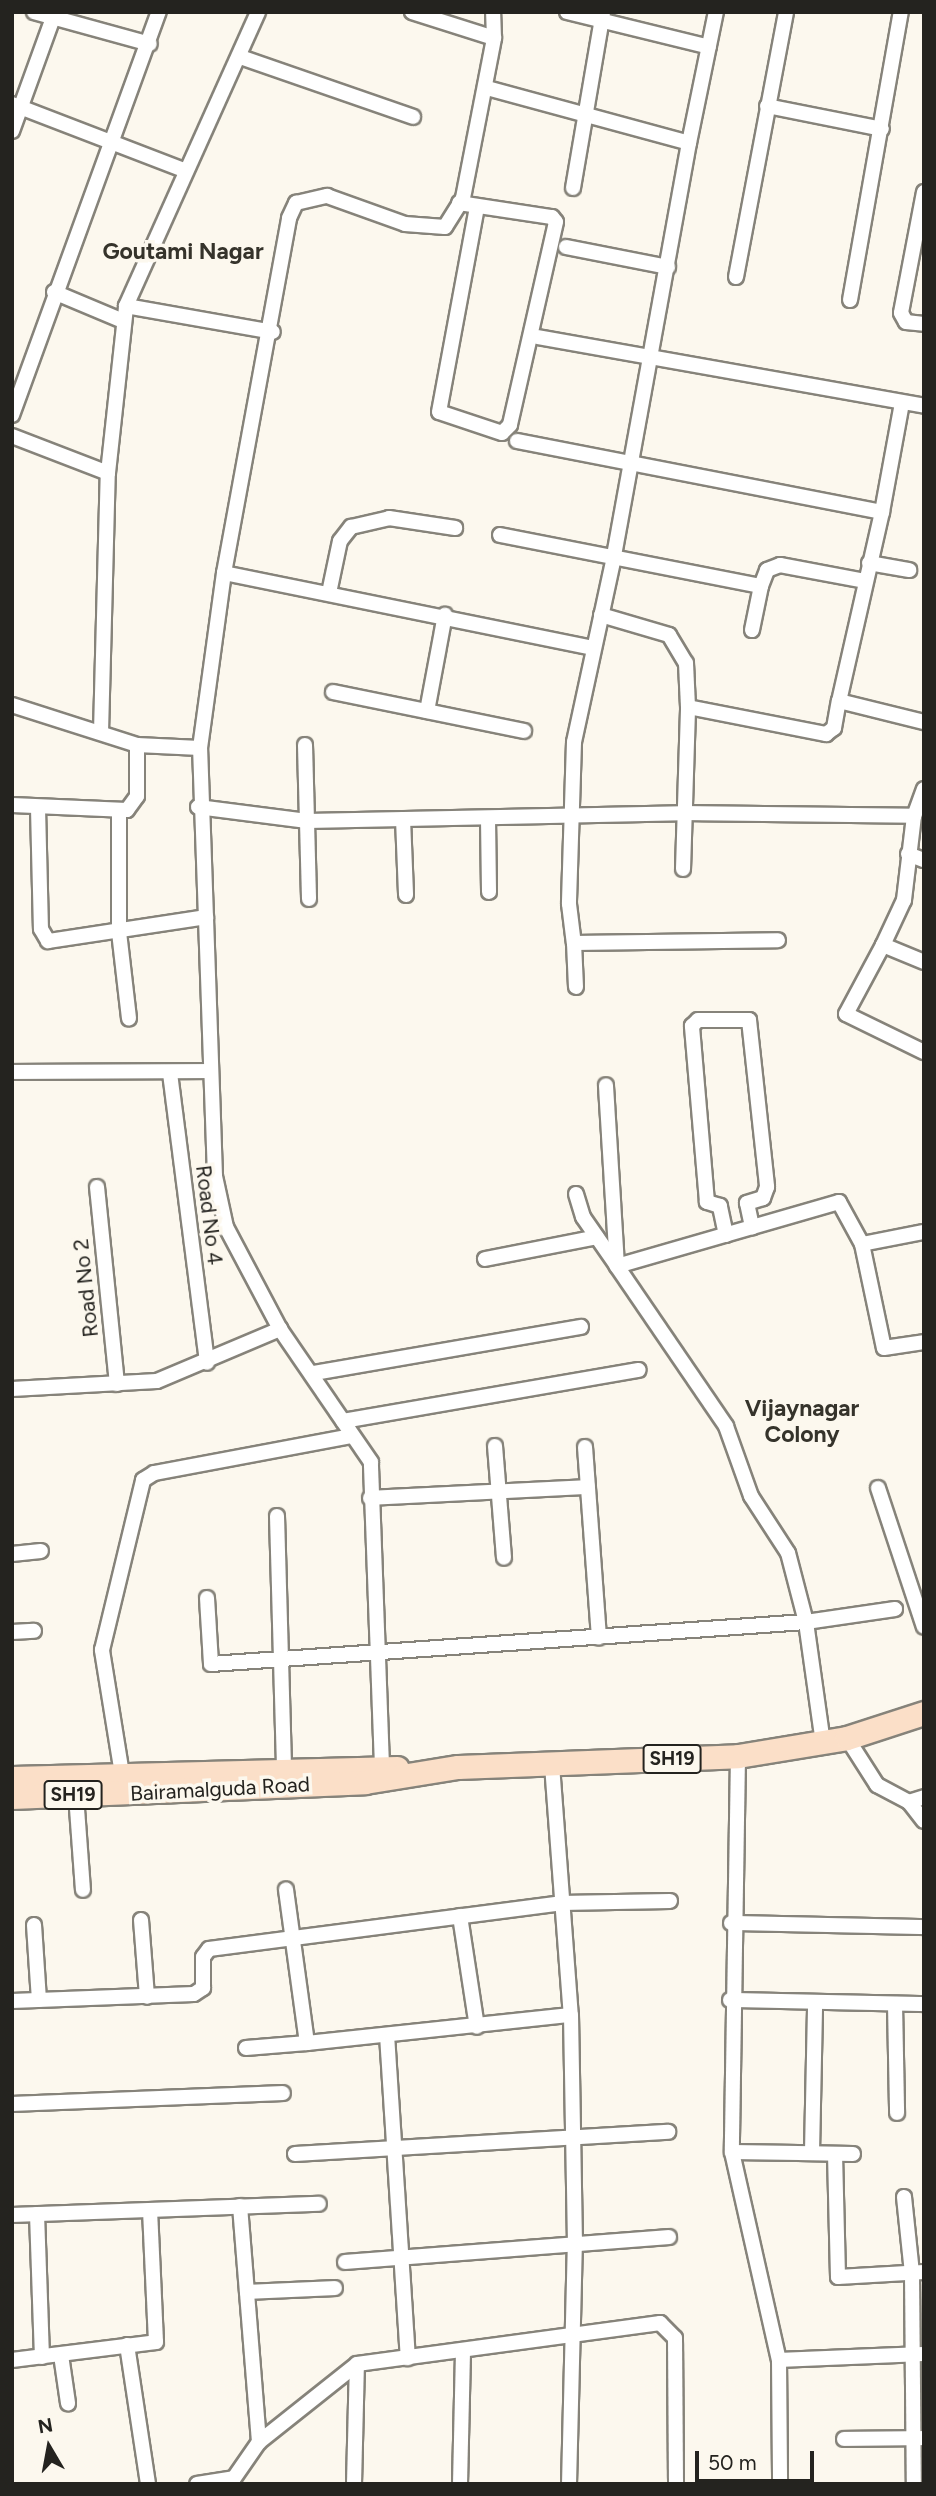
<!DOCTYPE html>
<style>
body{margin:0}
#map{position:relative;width:936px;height:2496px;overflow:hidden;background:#fcf8ee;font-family:Figtree,sans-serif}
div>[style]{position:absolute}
.roads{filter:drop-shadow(2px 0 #86837a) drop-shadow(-2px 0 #86837a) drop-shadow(0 2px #86837a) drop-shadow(0 -2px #86837a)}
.minor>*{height:14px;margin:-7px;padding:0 7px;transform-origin:7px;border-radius:7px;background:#fff}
.primary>*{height:23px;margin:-11.5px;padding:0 11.5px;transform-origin:11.5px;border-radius:11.5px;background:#fbdfc8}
span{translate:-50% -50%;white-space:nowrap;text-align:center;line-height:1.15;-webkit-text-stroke:7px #fcf8ee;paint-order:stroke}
.shield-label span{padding:2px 5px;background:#fcf8ee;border:2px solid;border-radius:5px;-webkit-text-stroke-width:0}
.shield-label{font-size:19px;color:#24231f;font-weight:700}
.street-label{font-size:21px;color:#24231f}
.neighbourhood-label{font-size:23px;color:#35332b;font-weight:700}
.frame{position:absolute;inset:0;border:14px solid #24231f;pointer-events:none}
.north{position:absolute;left:14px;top:2412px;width:70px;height:70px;-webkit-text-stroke:5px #fcf8ee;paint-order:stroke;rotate:350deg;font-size:19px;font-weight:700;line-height:28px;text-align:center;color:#24231f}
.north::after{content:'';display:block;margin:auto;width:24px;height:32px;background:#24231f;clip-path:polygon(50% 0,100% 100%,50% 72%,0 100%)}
.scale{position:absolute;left:695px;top:2451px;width:119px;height:32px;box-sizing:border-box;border:4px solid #24231f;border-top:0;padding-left:9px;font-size:21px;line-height:24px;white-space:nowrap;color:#24231f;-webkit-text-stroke:5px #fcf8ee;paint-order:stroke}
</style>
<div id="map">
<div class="roads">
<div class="minor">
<i style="left:34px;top:12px;width:120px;rotate:15.4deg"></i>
<i style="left:412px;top:12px;width:86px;rotate:17.6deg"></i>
<i style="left:494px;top:38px;width:26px;rotate:-92deg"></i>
<i style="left:567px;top:12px;width:146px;rotate:13.8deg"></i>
<i style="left:243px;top:58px;width:180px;rotate:19.1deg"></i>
<i style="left:487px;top:88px;width:209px;rotate:15.2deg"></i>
<i style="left:689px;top:143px;width:134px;rotate:-78.4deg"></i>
<i style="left:12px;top:104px;width:184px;rotate:21deg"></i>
<i style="left:767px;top:106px;width:117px;rotate:11.3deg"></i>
<i style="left:12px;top:131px;width:127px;rotate:-70.1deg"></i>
<i style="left:689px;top:143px;width:421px;rotate:100.3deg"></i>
<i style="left:614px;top:557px;width:189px;rotate:102.2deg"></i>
<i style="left:574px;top:742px;width:162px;rotate:91.8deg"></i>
<i style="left:569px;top:904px;width:39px;rotate:83deg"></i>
<i style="left:574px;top:943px;width:204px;rotate:-0.8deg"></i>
<i style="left:573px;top:188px;width:179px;rotate:-80.3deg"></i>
<i style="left:924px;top:192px;width:123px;rotate:100.8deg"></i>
<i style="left:901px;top:313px;width:10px;rotate:61deg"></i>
<i style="left:906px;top:322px;width:18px;rotate:6deg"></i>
<i style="left:459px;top:203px;width:94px;rotate:8.6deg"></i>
<i style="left:552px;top:217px;width:6px;rotate:51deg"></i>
<i style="left:556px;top:222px;width:208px;rotate:102.8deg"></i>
<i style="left:510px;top:425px;width:11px;rotate:135deg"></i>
<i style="left:502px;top:433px;width:66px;rotate:-161.6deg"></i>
<i style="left:439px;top:412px;width:209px;rotate:-79.5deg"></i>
<i style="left:566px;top:247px;width:104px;rotate:11.1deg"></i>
<i style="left:736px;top:277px;width:270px;rotate:-79.3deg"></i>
<i style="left:54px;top:292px;width:75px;rotate:22.8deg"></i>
<i style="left:850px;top:300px;width:292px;rotate:-80deg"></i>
<i style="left:126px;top:306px;width:149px;rotate:10deg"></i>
<i style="left:538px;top:337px;width:392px;rotate:10.1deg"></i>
<i style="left:12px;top:415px;width:429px;rotate:-70deg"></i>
<i style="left:12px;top:436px;width:103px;rotate:21.1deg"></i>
<i style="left:517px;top:441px;width:372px;rotate:11deg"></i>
<i style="left:882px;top:512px;width:111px;rotate:-79.6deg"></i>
<i style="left:882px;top:512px;width:194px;rotate:102.8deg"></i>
<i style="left:839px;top:701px;width:88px;rotate:13.9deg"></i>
<i style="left:500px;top:535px;width:266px;rotate:11.1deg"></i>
<i style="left:761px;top:586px;width:45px;rotate:101.6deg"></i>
<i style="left:869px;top:563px;width:41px;rotate:9.9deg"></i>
<i style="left:224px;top:573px;width:376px;rotate:11.5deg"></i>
<i style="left:761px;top:586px;width:17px;rotate:-69deg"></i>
<i style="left:767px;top:570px;width:14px;rotate:-21deg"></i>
<i style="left:780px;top:565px;width:86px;rotate:10.7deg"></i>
<i style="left:329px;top:593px;width:53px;rotate:-78.1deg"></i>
<i style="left:340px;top:541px;width:18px;rotate:-52deg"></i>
<i style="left:351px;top:527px;width:39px;rotate:-13deg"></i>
<i style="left:389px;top:518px;width:67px;rotate:8.6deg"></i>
<i style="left:601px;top:615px;width:71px;rotate:16.4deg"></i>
<i style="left:669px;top:635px;width:33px;rotate:59deg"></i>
<i style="left:686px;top:663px;width:44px;rotate:87.4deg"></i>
<i style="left:333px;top:692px;width:195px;rotate:11.5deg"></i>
<i style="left:12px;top:705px;width:131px;rotate:17.7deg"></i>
<i style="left:137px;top:745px;width:63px;rotate:2.7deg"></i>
<i style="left:427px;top:711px;width:98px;rotate:-79.4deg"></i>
<i style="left:101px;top:732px;width:259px;rotate:-88.5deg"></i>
<i style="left:108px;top:473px;width:168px;rotate:-83.8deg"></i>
<i style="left:126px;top:306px;width:322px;rotate:-65.8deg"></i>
<i style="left:305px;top:745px;width:154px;rotate:88.5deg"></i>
<i style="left:924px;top:789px;width:29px;rotate:110deg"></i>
<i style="left:914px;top:816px;width:85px;rotate:96.8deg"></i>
<i style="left:904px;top:900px;width:50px;rotate:115deg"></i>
<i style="left:883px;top:945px;width:44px;rotate:22.5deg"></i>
<i style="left:12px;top:805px;width:115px;rotate:2.5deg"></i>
<i style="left:127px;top:810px;width:17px;rotate:-54deg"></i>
<i style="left:137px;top:796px;width:51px;rotate:-90deg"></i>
<i style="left:198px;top:807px;width:110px;rotate:7.3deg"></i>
<i style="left:307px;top:821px;width:375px;rotate:-1.2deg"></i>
<i style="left:682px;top:813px;width:232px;rotate:0.7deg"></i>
<i style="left:38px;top:808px;width:121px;rotate:88.6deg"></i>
<i style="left:41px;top:929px;width:14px;rotate:60deg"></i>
<i style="left:48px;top:941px;width:160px;rotate:-8.6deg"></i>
<i style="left:119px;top:812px;width:120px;rotate:90deg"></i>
<i style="left:119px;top:932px;width:87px;rotate:83.4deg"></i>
<i style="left:403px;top:819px;width:76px;rotate:87.7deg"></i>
<i style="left:488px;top:819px;width:73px;rotate:89.2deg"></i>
<i style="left:908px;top:854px;width:17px;rotate:21deg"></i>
<i style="left:683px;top:869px;width:162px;rotate:-88.2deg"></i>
<i style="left:688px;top:707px;width:141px;rotate:11.1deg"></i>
<i style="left:826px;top:734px;width:10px;rotate:-37deg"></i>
<i style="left:834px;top:728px;width:27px;rotate:-80deg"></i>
<i style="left:574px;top:943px;width:44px;rotate:87.4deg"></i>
<i style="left:883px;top:945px;width:78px;rotate:118.2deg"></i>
<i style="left:846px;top:1014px;width:87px;rotate:26deg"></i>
<i style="left:12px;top:1072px;width:198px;rotate:-0.3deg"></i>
<i style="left:170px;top:1073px;width:292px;rotate:82.7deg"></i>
<i style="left:97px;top:1187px;width:198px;rotate:84.2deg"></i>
<i style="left:576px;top:1194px;width:24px;rotate:73deg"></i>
<i style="left:583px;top:1217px;width:60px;rotate:55.2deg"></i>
<i style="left:617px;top:1266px;width:231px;rotate:-16.1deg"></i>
<i style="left:839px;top:1202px;width:48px;rotate:61.3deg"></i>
<i style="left:862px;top:1244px;width:106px;rotate:78.1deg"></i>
<i style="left:884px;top:1348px;width:40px;rotate:-8.5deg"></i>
<i style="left:726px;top:1235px;width:30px;rotate:-102deg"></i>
<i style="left:720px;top:1206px;width:14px;rotate:-163deg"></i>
<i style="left:707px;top:1202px;width:177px;rotate:-94.9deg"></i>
<i style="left:692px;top:1026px;width:8px;rotate:-45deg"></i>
<i style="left:698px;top:1020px;width:51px"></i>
<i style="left:749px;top:1020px;width:168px;rotate:83.8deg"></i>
<i style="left:767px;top:1187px;width:12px;rotate:110deg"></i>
<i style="left:763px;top:1198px;width:17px;rotate:163deg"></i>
<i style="left:747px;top:1203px;width:25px;rotate:78deg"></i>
<i style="left:862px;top:1244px;width:63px;rotate:-11deg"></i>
<i style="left:485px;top:1259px;width:114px;rotate:-11.1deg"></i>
<i style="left:314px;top:1373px;width:271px;rotate:-9.8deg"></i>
<i style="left:12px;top:1389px;width:145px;rotate:-3.2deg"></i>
<i style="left:157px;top:1381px;width:134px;rotate:-22.9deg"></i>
<i style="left:343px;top:1421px;width:300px;rotate:-9.8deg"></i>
<i style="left:495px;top:1446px;width:112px;rotate:85.4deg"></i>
<i style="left:585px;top:1447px;width:191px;rotate:85.8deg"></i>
<i style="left:878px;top:1488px;width:146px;rotate:71.7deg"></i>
<i style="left:370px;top:1498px;width:218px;rotate:-2.9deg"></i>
<i style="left:277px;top:1516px;width:251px;rotate:88.4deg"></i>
<i style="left:12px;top:1554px;width:29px;rotate:-6deg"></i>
<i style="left:207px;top:1598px;width:66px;rotate:86.5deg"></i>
<i style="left:211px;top:1664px;width:596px;rotate:-4.04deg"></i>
<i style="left:806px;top:1622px;width:71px;rotate:-104.6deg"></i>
<i style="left:788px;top:1553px;width:68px;rotate:-123deg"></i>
<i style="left:751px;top:1496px;width:74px;rotate:-109.7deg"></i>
<i style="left:726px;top:1426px;width:194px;rotate:-124.3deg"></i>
<i style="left:617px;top:1266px;width:181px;rotate:-93.5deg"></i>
<i style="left:12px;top:1632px;width:22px;rotate:-3deg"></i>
<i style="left:847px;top:1738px;width:56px;rotate:57.4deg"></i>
<i style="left:877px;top:1785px;width:36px;rotate:28deg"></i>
<i style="left:909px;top:1802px;width:24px;rotate:52deg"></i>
<i style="left:823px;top:1743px;width:122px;rotate:-98deg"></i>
<i style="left:806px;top:1622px;width:90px;rotate:-8.3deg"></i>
<i style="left:738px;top:1756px;width:396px;rotate:90.9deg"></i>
<i style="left:732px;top:2152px;width:213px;rotate:77.3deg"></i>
<i style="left:779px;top:2360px;width:124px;rotate:89.5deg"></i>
<i style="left:552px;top:1765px;width:251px;rotate:85.7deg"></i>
<i style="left:571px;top:2015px;width:224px;rotate:89deg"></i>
<i style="left:575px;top:2239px;width:245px;rotate:91.4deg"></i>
<i style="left:382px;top:1766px;width:304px;rotate:-92.1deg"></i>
<i style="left:371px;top:1462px;width:161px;rotate:-124.4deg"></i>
<i style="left:280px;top:1329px;width:115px;rotate:-117.9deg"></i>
<i style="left:226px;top:1227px;width:52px;rotate:-102.2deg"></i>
<i style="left:215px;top:1176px;width:428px;rotate:-92deg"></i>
<i style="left:200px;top:748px;width:177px;rotate:-82.2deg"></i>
<i style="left:224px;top:573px;width:361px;rotate:-79.6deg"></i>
<i style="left:289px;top:218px;width:17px;rotate:-65deg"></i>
<i style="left:296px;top:203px;width:32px;rotate:-13deg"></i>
<i style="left:327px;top:196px;width:83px;rotate:19.7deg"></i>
<i style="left:405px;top:224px;width:40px;rotate:4.3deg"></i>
<i style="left:445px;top:227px;width:34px;rotate:-58deg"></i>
<i style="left:463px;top:198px;width:163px;rotate:-79deg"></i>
<i style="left:122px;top:1774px;width:126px;rotate:-99.2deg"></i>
<i style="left:102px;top:1650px;width:175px;rotate:-76.4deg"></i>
<i style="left:143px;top:1480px;width:13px;rotate:-32deg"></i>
<i style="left:154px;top:1473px;width:200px;rotate:-10.6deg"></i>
<i style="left:76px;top:1795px;width:95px;rotate:85.8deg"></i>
<i style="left:909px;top:1802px;width:16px;rotate:-18deg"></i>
<i style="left:460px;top:1916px;width:112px;rotate:81.3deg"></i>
<i style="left:141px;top:1920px;width:77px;rotate:85.5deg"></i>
<i style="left:731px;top:1923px;width:193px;rotate:1.2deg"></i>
<i style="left:34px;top:1925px;width:75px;rotate:86.2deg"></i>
<i style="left:730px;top:2000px;width:194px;rotate:1.2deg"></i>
<i style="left:12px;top:2001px;width:182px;rotate:-2.2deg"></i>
<i style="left:194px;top:1994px;width:11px;rotate:-34deg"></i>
<i style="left:203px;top:1988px;width:31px;rotate:-90deg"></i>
<i style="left:203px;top:1957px;width:10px;rotate:-53deg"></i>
<i style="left:209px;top:1949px;width:355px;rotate:-7.4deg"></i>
<i style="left:561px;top:1903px;width:109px;rotate:-1.1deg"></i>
<i style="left:895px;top:2004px;width:109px;rotate:88.9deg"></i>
<i style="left:387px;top:2035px;width:324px;rotate:86.3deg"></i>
<i style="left:307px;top:2043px;width:265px;rotate:-6.1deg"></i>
<i style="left:246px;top:2048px;width:61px;rotate:-4.7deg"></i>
<i style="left:307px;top:2043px;width:155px;rotate:-97.8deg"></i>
<i style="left:12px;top:2104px;width:271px;rotate:-2.3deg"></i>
<i style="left:732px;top:2152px;width:121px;rotate:0.9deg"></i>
<i style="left:812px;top:2152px;width:149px;rotate:-88.8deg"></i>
<i style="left:295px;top:2154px;width:374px;rotate:-3.4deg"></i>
<i style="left:835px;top:2154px;width:123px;rotate:88.6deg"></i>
<i style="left:838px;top:2277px;width:86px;rotate:-3.3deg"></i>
<i style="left:904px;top:2197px;width:76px;rotate:84deg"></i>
<i style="left:912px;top:2273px;width:211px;rotate:89.5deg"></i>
<i style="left:240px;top:2206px;width:237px;rotate:85.4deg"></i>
<i style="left:37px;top:2214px;width:143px;rotate:88deg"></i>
<i style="left:12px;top:2215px;width:307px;rotate:-2.1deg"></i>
<i style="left:345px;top:2262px;width:325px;rotate:-4.4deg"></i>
<i style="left:247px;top:2292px;width:88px;rotate:-2.6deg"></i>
<i style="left:127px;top:2345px;width:141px;rotate:81.4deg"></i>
<i style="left:61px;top:2355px;width:49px;rotate:81.7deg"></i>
<i style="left:12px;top:2360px;width:145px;rotate:-7.1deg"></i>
<i style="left:156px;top:2342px;width:132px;rotate:-92.6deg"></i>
<i style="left:779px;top:2360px;width:143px;rotate:-2.4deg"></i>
<i style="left:844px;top:2439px;width:80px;rotate:-0.7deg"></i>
<i style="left:197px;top:2484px;width:37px;rotate:-9deg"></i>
<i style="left:234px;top:2478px;width:44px;rotate:-55.2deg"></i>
<i style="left:259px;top:2442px;width:125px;rotate:-38.5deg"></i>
<i style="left:357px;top:2364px;width:306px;rotate:-7.7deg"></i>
<i style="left:660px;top:2323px;width:21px;rotate:45deg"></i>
<i style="left:675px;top:2338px;width:146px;rotate:89.6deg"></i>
<i style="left:354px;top:2484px;width:120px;rotate:-88.6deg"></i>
<i style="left:460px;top:2484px;width:134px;rotate:-88.7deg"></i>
</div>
<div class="primary">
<i style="left:12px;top:1778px;width:385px;rotate:-1.5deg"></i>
<i style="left:12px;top:1797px;width:353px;rotate:-2.4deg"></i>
<i style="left:365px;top:1782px;width:94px;rotate:-9.2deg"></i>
<i style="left:458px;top:1767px;width:280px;rotate:-2.2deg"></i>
<i style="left:738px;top:1756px;width:110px;rotate:-9.4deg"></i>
<i style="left:847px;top:1738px;width:81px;rotate:-18deg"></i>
</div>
</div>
<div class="shield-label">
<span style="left:672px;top:1759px">SH19</span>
<span style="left:73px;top:1795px">SH19</span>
</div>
<div class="street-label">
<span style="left:209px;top:1215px;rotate:83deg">Road No 4</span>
<span style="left:86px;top:1288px;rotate:-96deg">Road No 2</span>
<span style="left:220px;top:1789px;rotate:-3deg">Bairamalguda Road</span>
</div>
<div class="neighbourhood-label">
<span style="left:183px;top:251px">Goutami Nagar</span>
<span style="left:802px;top:1421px">Vijaynagar<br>Colony</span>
</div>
<div class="frame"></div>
<div class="north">N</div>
<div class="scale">50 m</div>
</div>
